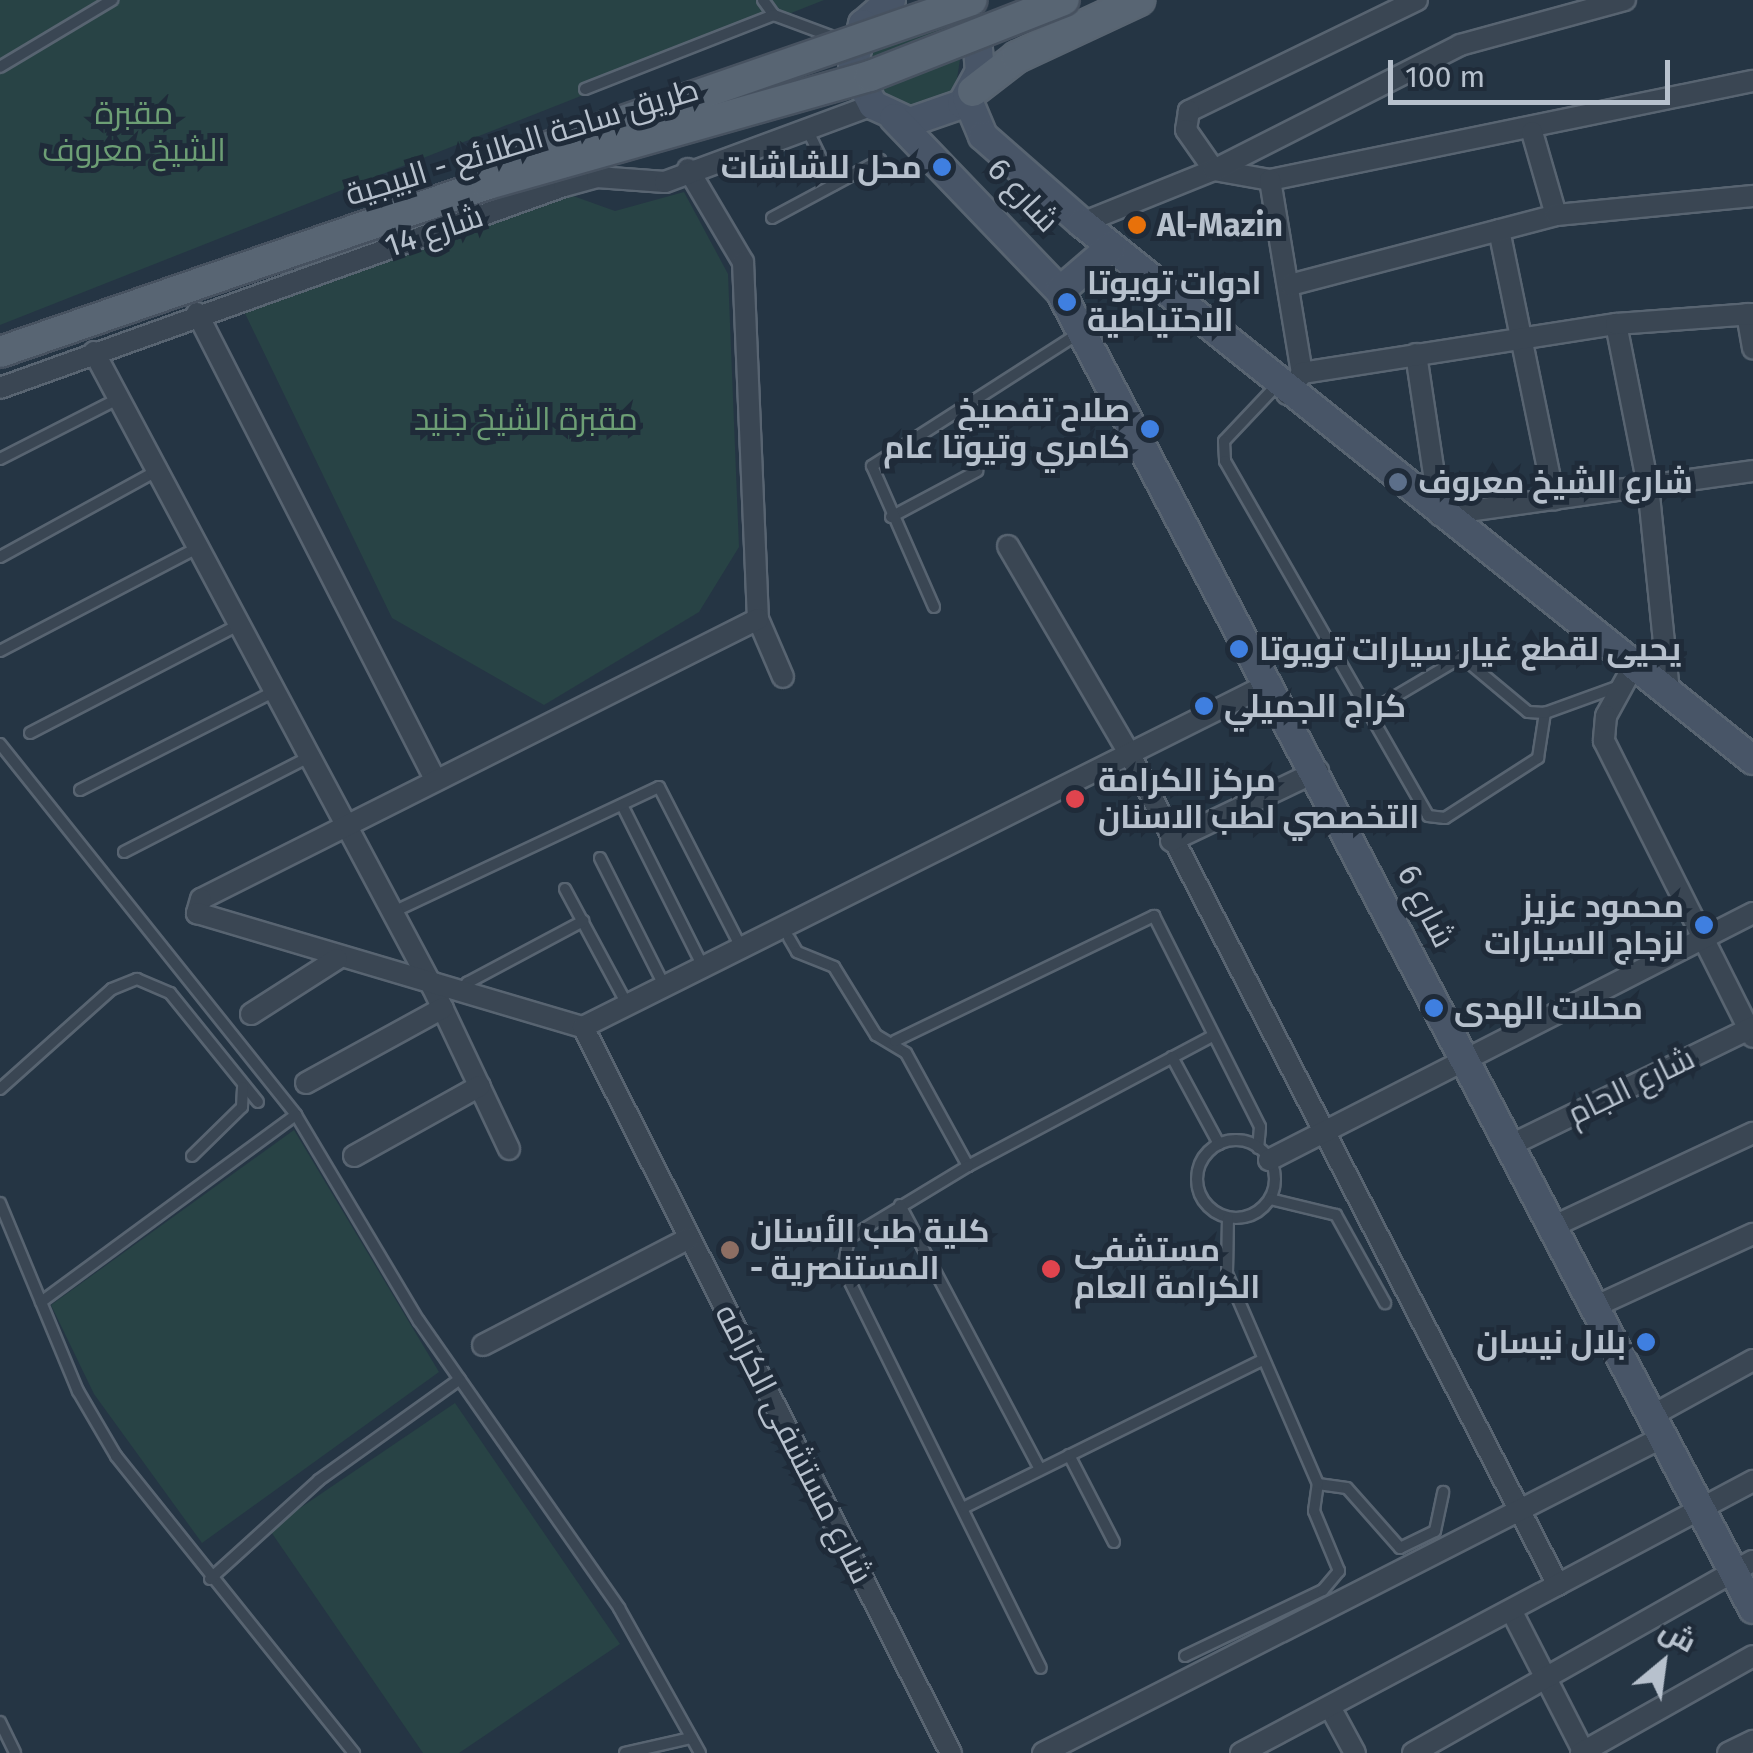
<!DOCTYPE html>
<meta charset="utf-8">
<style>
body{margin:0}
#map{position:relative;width:1753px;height:1753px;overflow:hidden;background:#253544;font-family:"Fira Sans",Cairo,sans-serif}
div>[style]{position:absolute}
.green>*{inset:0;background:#284345}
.roads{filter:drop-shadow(2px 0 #586471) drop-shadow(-2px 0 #586471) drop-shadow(0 2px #586471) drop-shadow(0 -2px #586471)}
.lane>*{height:10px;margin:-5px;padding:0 5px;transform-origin:5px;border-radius:5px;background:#3a4653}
.lane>.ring{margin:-5px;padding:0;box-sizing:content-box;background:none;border:10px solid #3a4653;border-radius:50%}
.street>*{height:20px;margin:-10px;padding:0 10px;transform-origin:10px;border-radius:10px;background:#3a4653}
.secondary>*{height:28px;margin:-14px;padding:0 14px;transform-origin:14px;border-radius:14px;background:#485567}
.primary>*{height:30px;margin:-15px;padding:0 15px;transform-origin:15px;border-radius:15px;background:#586573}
.bridges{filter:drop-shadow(2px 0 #475260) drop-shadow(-2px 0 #475260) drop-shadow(0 2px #475260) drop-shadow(0 -2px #475260)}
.primary-bridge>*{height:30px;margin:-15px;padding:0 15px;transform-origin:15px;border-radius:15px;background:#586573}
.dots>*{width:28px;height:28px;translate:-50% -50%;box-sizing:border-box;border:5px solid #1f2b39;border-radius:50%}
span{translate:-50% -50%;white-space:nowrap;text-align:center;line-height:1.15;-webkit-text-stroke:10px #1f2b39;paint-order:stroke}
.park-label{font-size:32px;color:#6d9f75}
.street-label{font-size:32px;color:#b7c1cd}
.poi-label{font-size:32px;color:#b7c1cd;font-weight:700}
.right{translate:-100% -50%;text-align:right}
.left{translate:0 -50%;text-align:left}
.north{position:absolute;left:1613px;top:1613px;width:100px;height:100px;-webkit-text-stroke:8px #1f2b39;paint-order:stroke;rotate:29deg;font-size:28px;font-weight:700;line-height:40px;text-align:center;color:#b7c1cd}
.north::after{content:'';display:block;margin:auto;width:35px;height:45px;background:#b7c1cd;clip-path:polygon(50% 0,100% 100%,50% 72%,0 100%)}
.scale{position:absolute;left:1388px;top:60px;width:282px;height:45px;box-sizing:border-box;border:5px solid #b7c1cd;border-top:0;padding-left:12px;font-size:30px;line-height:35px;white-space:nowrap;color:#b7c1cd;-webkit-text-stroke:8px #1f2b39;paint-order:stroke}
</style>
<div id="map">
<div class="green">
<i style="clip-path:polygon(0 0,824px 0,0 325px)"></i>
<i style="clip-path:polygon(944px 22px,962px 47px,955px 91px,915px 110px,885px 100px,874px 87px,872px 38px)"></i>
<i style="clip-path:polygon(548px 187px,615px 211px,684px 192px,728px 274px,739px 547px,699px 612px,544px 705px,392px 618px,239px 301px)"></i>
<i style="clip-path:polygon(294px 1130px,439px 1372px,202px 1543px,94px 1394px,51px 1305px)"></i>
<i style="clip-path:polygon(455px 1403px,620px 1644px,459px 1753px,423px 1753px,269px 1529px)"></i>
</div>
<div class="roads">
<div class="lane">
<i style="left:763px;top:0;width:19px;rotate:54deg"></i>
<i style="left:774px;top:15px;width:69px;rotate:20.3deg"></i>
<i style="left:0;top:67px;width:131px;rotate:-30.9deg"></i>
<i style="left:585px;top:89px;width:203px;rotate:-21.4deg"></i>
<i style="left:806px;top:127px;width:64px;rotate:64.2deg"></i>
<i style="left:772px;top:218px;width:123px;rotate:-28.2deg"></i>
<i style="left:1277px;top:385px;width:77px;rotate:133.4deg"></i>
<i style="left:1224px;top:441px;width:20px;rotate:87deg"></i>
<i style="left:1225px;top:461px;width:409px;rotate:60.2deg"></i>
<i style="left:1428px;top:816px;width:17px;rotate:7deg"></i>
<i style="left:1445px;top:818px;width:111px;rotate:-32.8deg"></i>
<i style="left:1538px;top:758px;width:46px;rotate:-81.2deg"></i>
<i style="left:1545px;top:713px;width:77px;rotate:-19.9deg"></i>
<i style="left:0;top:459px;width:132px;rotate:-27deg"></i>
<i style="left:891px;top:517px;width:98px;rotate:-28.1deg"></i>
<i style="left:0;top:557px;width:183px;rotate:-28.8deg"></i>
<i style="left:934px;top:607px;width:154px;rotate:-113.7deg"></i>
<i style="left:872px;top:466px;width:245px;rotate:-32.7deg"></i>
<i style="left:0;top:651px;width:225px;rotate:-27.6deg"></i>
<i style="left:1369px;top:712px;width:108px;rotate:-30.6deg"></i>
<i style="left:1462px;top:657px;width:86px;rotate:39.8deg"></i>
<i style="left:1528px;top:712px;width:17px;rotate:3deg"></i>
<i style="left:30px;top:733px;width:234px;rotate:-27.4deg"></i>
<i style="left:0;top:744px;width:475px;rotate:51.4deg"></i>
<i style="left:296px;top:1115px;width:240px;rotate:59.2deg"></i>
<i style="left:419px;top:1321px;width:350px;rotate:55.1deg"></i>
<i style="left:619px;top:1608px;width:166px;rotate:60.8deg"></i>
<i style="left:80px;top:790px;width:216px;rotate:-26.9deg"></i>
<i style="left:622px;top:805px;width:179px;rotate:63.4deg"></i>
<i style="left:124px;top:852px;width:206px;rotate:-27.2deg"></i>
<i style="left:600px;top:858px;width:142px;rotate:63.3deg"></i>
<i style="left:565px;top:889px;width:131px;rotate:61.7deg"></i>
<i style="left:391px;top:913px;width:296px;rotate:-25.2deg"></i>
<i style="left:659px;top:787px;width:178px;rotate:62.9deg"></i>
<i style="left:789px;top:938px;width:16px;rotate:60deg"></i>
<i style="left:797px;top:952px;width:40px;rotate:22deg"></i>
<i style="left:834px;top:967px;width:80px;rotate:58.3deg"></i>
<i style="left:876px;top:1035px;width:35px;rotate:31deg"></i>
<i style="left:906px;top:1053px;width:129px;rotate:61.2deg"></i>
<i style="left:968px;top:1166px;width:275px;rotate:-28deg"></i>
<i style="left:461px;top:994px;width:13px;rotate:-61deg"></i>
<i style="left:467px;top:983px;width:132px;rotate:-28.1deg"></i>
<i style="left:895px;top:1041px;width:288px;rotate:-25.8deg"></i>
<i style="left:1154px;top:916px;width:236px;rotate:63.3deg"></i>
<i style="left:1260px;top:1127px;width:21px;rotate:95deg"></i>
<i style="left:1172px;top:1057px;width:99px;rotate:61.6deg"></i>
<i style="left:0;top:1089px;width:150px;rotate:-41.8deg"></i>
<i style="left:112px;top:989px;width:27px;rotate:-22deg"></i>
<i style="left:137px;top:979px;width:36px;rotate:23deg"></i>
<i style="left:170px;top:993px;width:140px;rotate:51.1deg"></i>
<i class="ring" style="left:1197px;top:1140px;width:68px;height:68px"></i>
<i style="left:192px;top:1156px;width:70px;rotate:-44.4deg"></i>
<i style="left:242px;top:1107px;width:20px;rotate:-87deg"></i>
<i style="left:968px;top:1166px;width:139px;rotate:148.8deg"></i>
<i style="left:849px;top:1238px;width:31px;rotate:101deg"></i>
<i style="left:843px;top:1268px;width:446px;rotate:63.7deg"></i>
<i style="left:1270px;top:1199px;width:68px;rotate:13.6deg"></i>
<i style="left:1336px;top:1215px;width:101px;rotate:60.9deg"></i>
<i style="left:0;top:1203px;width:204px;rotate:67.5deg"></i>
<i style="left:78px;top:1391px;width:75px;rotate:59.7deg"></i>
<i style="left:116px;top:1456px;width:381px;rotate:51.3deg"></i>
<i style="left:900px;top:1205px;width:299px;rotate:62.1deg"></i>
<i style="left:41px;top:1302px;width:316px;rotate:-36.3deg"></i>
<i style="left:1069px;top:1455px;width:98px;rotate:62.7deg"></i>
<i style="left:1318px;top:1484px;width:29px;rotate:8deg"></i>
<i style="left:1347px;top:1488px;width:80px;rotate:48.5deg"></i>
<i style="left:1400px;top:1548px;width:39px;rotate:-26deg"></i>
<i style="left:1435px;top:1531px;width:40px;rotate:-78deg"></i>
<i style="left:965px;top:1507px;width:330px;rotate:-26.3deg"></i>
<i style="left:210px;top:1579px;width:147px;rotate:-42.2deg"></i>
<i style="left:319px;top:1480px;width:173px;rotate:-35.6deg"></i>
<i style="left:1185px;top:1656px;width:153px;rotate:-25.6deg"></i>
<i style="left:1323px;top:1590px;width:25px;rotate:-50deg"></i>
<i style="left:1339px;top:1571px;width:65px;rotate:-112.6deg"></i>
<i style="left:1314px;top:1511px;width:27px;rotate:-82deg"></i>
<i style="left:1318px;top:1484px;width:229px;rotate:-113.4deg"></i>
<i style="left:1227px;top:1274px;width:56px;rotate:-89deg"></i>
<i style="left:0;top:1722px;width:34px;rotate:64deg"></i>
<i style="left:625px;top:1753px;width:68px;rotate:-12.8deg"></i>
</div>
<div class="street">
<i style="left:1417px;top:0;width:254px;rotate:154deg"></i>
<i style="left:1189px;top:111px;width:19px;rotate:99deg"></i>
<i style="left:1186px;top:130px;width:49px;rotate:55deg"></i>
<i style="left:1214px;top:170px;width:57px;rotate:10.1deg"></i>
<i style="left:1270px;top:180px;width:493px;rotate:-11.6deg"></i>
<i style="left:1532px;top:132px;width:86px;rotate:73.9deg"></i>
<i style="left:688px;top:169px;width:108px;rotate:59.4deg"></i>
<i style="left:743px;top:262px;width:357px;rotate:87.6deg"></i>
<i style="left:758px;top:619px;width:63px;rotate:66.7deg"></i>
<i style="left:1270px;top:180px;width:196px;rotate:80.6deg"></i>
<i style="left:1082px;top:223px;width:142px;rotate:-21.9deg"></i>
<i style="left:1214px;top:170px;width:276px;rotate:-26.9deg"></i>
<i style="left:1460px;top:45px;width:171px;rotate:-15.3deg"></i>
<i style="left:1499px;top:230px;width:275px;rotate:78.4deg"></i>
<i style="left:1290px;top:285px;width:275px;rotate:-14.7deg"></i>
<i style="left:1556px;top:215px;width:198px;rotate:-5.5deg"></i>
<i style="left:197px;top:313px;width:523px;rotate:62.95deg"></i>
<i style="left:1747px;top:314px;width:35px;rotate:80deg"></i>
<i style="left:1616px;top:324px;width:164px;rotate:78.8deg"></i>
<i style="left:1648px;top:485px;width:208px;rotate:84.2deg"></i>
<i style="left:94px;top:352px;width:721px;rotate:61.94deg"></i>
<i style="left:433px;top:988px;width:178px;rotate:64.7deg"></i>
<i style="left:1416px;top:354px;width:163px;rotate:81.5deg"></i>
<i style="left:1440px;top:515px;width:316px;rotate:-8deg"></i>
<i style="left:0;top:388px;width:599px;rotate:-19.71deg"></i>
<i style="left:564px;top:186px;width:34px;rotate:-15deg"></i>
<i style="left:597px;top:177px;width:68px;rotate:4.2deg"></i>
<i style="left:665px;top:182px;width:222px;rotate:-20.3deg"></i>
<i style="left:1287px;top:394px;width:26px;rotate:-54deg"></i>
<i style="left:1302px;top:373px;width:318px;rotate:-8.9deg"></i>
<i style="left:1616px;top:324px;width:137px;rotate:-4.2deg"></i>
<i style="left:1008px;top:546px;width:240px;rotate:59.7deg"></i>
<i style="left:1129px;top:753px;width:936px;rotate:62.72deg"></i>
<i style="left:758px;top:619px;width:623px;rotate:153.31deg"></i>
<i style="left:201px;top:899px;width:15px;rotate:106deg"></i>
<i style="left:197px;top:913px;width:402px;rotate:16.5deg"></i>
<i style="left:583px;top:1027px;width:769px;rotate:-26.57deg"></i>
<i style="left:1634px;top:665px;width:58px;rotate:118.8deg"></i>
<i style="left:1606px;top:716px;width:25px;rotate:95deg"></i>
<i style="left:1604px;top:741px;width:331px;rotate:63.3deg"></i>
<i style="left:1171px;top:841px;width:163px;rotate:-25.5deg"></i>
<i style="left:251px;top:1014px;width:102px;rotate:-32.6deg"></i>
<i style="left:583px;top:1027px;width:814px;rotate:63.12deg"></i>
<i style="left:306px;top:1083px;width:156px;rotate:-28.7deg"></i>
<i style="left:1509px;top:1146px;width:271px;rotate:-26deg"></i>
<i style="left:354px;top:1156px;width:144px;rotate:-29.1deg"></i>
<i style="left:1269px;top:1160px;width:543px;rotate:-27.04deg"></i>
<i style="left:1552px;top:1227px;width:222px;rotate:-25.1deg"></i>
<i style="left:1594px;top:1307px;width:175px;rotate:-24.7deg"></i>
<i style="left:483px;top:1345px;width:232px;rotate:-27.4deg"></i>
<i style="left:1653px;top:1415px;width:114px;rotate:-28.8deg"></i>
<i style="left:1512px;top:1612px;width:158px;rotate:62.9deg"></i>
<i style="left:1330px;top:1707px;width:52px;rotate:61.5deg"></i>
<i style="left:1043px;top:1753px;width:698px;rotate:-27.01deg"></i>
<i style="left:1241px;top:1753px;width:580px;rotate:-27.98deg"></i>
<i style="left:1413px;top:1753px;width:390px;rotate:-29.5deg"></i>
<i style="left:1581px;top:1753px;width:197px;rotate:-29.4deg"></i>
<i style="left:1728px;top:1753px;width:28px;rotate:-26deg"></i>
</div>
<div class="secondary">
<i style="left:891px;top:0;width:37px;rotate:139deg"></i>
<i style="left:863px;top:24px;width:44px;rotate:103.1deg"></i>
<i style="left:853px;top:67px;width:43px;rotate:62.2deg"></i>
<i style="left:873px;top:105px;width:41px;rotate:24.7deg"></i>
<i style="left:910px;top:122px;width:55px;rotate:-19.1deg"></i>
<i style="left:962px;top:104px;width:37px;rotate:-61deg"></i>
<i style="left:980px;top:72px;width:38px;rotate:-95deg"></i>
<i style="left:977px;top:34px;width:48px;rotate:-135deg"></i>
<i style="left:967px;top:98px;width:41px;rotate:67.2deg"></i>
<i style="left:983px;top:136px;width:132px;rotate:41.3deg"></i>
<i style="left:1082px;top:223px;width:859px;rotate:38.67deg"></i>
<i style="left:894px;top:118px;width:240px;rotate:46.2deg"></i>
<i style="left:1060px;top:291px;width:1489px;rotate:62.26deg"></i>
<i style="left:1060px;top:291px;width:67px;rotate:-40.8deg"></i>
</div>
<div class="primary">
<i style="left:973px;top:91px;width:56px;rotate:-37.7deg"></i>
<i style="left:1017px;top:57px;width:135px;rotate:-25deg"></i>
</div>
</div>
<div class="bridges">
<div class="primary-bridge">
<i style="left:516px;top:158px;width:482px;rotate:-19.1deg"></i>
<i style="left:0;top:352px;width:516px;rotate:-19deg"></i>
<i style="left:488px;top:184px;width:397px;rotate:-15.8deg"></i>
<i style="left:870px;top:76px;width:208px;rotate:-21.4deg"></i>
</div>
</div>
<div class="dots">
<i style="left:942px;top:167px;background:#3f7fe0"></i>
<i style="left:1137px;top:225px;background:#e8710a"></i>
<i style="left:1067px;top:302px;background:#3f7fe0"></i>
<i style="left:1150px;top:429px;background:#3f7fe0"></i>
<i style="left:1398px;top:482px;background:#5c6f8a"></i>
<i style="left:1239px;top:649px;background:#3f7fe0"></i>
<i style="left:1204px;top:706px;background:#3f7fe0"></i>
<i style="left:1075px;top:799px;background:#e0444e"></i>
<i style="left:1704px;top:925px;background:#3f7fe0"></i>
<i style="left:1434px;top:1008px;background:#3f7fe0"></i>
<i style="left:730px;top:1250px;background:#8d6e63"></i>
<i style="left:1051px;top:1269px;background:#e0444e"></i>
<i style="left:1646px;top:1342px;background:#3f7fe0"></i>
</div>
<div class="park-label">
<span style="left:134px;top:132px">مقبرة<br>الشيخ معروف</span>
<span style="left:526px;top:419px">مقبرة الشيخ جنيد</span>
</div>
<div class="street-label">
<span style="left:522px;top:142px;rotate:-17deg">طريق ساحة الطلائع - البيجية</span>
<span style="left:1023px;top:195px;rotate:47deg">شارع 6</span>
<span style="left:434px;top:231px;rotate:-19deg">شارع 14</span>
<span style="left:1426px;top:906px;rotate:63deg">شارع 6</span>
<span style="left:1631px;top:1086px;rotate:-26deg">شارع الجام</span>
<span style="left:794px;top:1444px;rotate:63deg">شارع مستشفى الكرامه</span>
</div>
<div class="poi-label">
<span class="right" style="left:922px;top:167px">محل للشاشات</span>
<span class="left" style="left:1157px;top:225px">Al-Mazin</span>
<span class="left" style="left:1087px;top:302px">ادوات تويوتا<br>الاحتياطية</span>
<span class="right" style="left:1130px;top:429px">صلاح تفصيخ<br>كامري وتيوتا عام</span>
<span class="left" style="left:1418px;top:482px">شارع الشيخ معروف</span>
<span class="left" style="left:1259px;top:649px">يحيى لقطع غيار سيارات تويوتا</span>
<span class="left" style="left:1224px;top:706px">كراج الجميلي</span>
<span class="left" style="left:1098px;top:799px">مركز الكرامة<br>التخصصي لطب الاسنان</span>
<span class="right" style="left:1684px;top:925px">محمود عزيز<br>لزجاج السيارات</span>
<span class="left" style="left:1454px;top:1008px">محلات الهدى</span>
<span class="left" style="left:750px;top:1250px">كلية طب الأسنان<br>- المستنصرية</span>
<span class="left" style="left:1074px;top:1269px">مستشفى<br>الكرامة العام</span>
<span class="right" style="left:1626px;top:1342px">بلال نيسان</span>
</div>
<div class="north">ش</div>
<div class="scale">100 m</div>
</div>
